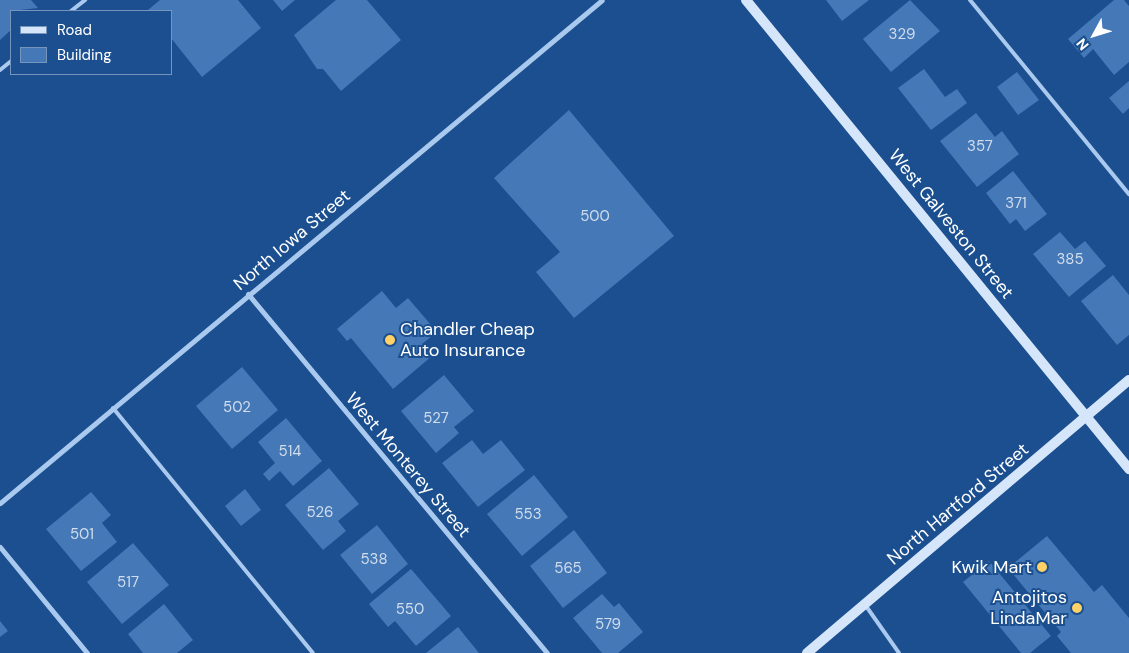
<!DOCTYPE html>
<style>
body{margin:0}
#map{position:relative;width:1129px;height:653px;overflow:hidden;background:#1b4f8f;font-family:"DM Sans",sans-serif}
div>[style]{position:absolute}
.building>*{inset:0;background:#4478b7}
.lane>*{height:4px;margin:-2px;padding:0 2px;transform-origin:2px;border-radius:2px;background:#a9c9ee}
.street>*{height:5px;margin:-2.5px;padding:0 2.5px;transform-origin:2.5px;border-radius:2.5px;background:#a9c9ee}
.secondary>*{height:10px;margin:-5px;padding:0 5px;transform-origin:5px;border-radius:5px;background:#d6e6fa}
.dots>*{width:14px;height:14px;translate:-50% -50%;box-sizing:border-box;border:2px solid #1b4f8f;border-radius:50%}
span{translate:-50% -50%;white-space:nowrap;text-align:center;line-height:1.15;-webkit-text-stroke:4px #1b4f8f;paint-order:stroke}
.number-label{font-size:15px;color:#d0dded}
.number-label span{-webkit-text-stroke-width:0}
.street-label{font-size:18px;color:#fff}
.poi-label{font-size:18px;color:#fff}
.left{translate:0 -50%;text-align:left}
.right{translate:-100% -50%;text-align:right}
.legend{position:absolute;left:10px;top:10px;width:162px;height:65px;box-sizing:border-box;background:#1b4f8f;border:1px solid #7695bc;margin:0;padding:6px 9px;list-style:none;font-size:15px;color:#fff}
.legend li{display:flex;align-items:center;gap:10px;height:25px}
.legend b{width:25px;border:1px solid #7695bc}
.north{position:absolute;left:1069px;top:10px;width:50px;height:50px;-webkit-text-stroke:4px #1b4f8f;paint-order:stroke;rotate:231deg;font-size:14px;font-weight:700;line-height:20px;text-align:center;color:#fff}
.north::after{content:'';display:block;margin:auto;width:18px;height:22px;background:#fff;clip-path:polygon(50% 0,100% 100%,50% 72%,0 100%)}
</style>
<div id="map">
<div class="building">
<i style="clip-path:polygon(0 0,31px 0,38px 8px,11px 11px,11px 30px,0 40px)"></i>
<i style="clip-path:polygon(160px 0,238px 0,261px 28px,202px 77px,171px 38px,171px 11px,148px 10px)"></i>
<i style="clip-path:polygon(273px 0,295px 0,282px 11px)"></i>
<i style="clip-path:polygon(336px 0,367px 0,401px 40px,341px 91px,323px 69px,317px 69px,294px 35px)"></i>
<i style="clip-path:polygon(826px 0,869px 0,842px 21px)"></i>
<i style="clip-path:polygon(910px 0,940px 31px,891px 72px,863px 39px)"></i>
<i style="clip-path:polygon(1114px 0,1124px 0,1129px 6px,1129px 62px,1114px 75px,1093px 49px,1084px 58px,1068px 39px)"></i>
<i style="clip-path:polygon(924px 69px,945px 97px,957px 89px,967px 103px,931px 130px,898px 88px)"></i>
<i style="clip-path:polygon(1017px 72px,1039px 100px,1018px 115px,997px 87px)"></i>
<i style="clip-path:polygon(1129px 81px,1129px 108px,1123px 114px,1109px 98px)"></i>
<i style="clip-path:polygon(569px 110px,674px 236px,574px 318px,536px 272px,560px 252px,494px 178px)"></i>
<i style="clip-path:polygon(976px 113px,995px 137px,1002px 131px,1019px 154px,977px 187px,940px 141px)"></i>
<i style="clip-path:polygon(1013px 171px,1047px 214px,1025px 231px,1016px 219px,1010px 224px,986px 193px)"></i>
<i style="clip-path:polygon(1060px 232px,1075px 249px,1085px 241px,1106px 266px,1069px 297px,1033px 254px)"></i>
<i style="clip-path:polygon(1113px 275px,1129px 295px,1129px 335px,1117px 345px,1081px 301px)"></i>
<i style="clip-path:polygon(382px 291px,396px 308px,408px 298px,437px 332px,422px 344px,432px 356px,393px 389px,351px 338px,347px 341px,337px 329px)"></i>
<i style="clip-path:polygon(242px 367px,278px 410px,232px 449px,196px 406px)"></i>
<i style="clip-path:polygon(444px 375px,474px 411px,454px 427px,459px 433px,436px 453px,401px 411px)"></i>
<i style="clip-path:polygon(286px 418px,322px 461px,293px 486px,280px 471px,269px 481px,263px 474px,275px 463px,258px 442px)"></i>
<i style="clip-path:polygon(472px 440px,483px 454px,501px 440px,525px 470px,478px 507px,442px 463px)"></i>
<i style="clip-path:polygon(329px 468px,359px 504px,338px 521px,346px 531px,323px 550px,285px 505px)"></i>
<i style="clip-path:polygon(534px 475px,568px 517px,522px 556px,487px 514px)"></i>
<i style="clip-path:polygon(245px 489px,261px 510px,241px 526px,225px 506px)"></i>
<i style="clip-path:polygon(91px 492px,111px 515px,102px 523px,117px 542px,81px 571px,46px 529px)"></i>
<i style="clip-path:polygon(377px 525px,408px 564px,372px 594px,340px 555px)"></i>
<i style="clip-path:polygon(574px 530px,607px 573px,563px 608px,530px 566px)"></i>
<i style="clip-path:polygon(1047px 536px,1094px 592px,1102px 585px,1129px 618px,1129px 653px,1071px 653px,1057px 636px,1061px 632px,1008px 568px)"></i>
<i style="clip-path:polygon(133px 543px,169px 585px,122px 624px,87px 582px)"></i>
<i style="clip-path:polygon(989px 561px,1051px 636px,1030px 653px,1021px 653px,963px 582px)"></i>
<i style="clip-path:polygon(411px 569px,451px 616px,416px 646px,395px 621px,388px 627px,369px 604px)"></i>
<i style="clip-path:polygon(602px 594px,614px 607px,619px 603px,643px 632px,618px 653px,602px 653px,573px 618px)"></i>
<i style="clip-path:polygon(164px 604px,193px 640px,177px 653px,143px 653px,128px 634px)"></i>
<i style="clip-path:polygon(0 621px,8px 631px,0 637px)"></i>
<i style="clip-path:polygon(458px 627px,479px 653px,426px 653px)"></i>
</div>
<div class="lane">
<i style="left:970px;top:0;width:251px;rotate:50.7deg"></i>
<i style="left:71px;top:11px;width:18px;rotate:-38deg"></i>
<i style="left:0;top:70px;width:14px;rotate:-39deg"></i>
<i style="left:113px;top:408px;width:316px;rotate:50.8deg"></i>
<i style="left:866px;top:606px;width:57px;rotate:54.9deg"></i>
</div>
<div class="street">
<i style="left:248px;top:294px;width:467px;rotate:50.2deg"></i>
<i style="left:0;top:503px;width:784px;rotate:-39.88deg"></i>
<i style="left:0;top:547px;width:137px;rotate:50.6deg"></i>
</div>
<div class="secondary">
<i style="left:746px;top:0;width:606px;rotate:50.76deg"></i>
<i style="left:807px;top:653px;width:422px;rotate:-40.3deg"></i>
</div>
<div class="dots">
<i style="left:390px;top:340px;background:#ffd166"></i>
<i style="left:1042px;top:567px;background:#ffd166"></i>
<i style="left:1077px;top:608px;background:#ffd166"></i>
</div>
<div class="number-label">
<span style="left:902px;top:35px">329</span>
<span style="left:980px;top:147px">357</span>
<span style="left:1016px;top:204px">371</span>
<span style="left:595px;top:217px">500</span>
<span style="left:1070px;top:260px">385</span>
<span style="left:237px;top:408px">502</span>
<span style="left:436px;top:419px">527</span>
<span style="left:290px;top:452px">514</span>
<span style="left:320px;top:513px">526</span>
<span style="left:528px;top:515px">553</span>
<span style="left:82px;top:535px">501</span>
<span style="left:374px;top:560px">538</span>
<span style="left:568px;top:569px">565</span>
<span style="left:128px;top:583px">517</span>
<span style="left:410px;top:610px">550</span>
<span style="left:608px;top:625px">579</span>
</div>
<div class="street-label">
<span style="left:951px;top:224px;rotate:51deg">West Galveston Street</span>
<span style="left:292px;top:240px;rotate:-40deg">North Iowa Street</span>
<span style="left:408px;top:465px;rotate:50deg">West Monterey Street</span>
<span style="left:958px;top:504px;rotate:-40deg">North Hartford Street</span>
</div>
<div class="poi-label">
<span class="left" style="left:400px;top:340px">Chandler Cheap<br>Auto Insurance</span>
<span class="right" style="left:1032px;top:567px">Kwik Mart</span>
<span class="right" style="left:1067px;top:608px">Antojitos<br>LindaMar</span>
</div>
<ul class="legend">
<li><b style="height:6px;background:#d6e6fa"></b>Road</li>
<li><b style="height:14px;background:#4478b7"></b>Building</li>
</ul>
<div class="north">N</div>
</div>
